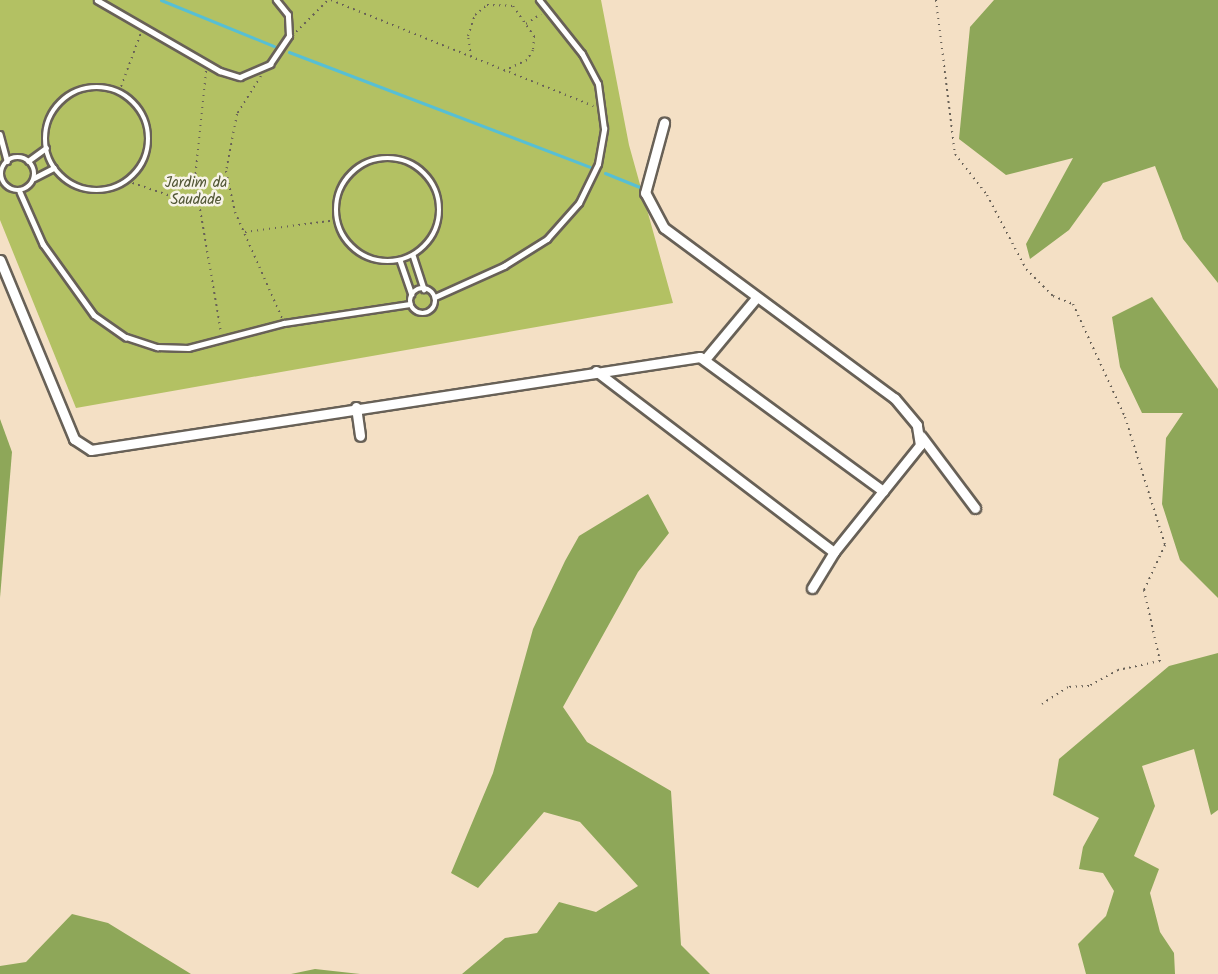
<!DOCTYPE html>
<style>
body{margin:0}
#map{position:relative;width:1218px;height:974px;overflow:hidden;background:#f4e0c5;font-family:Kalam,sans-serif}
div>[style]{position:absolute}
.green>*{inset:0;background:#b3c163}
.forest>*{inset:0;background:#8ea759}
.stream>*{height:3px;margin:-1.5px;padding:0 1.5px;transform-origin:1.5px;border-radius:1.5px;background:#57bfd4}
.path>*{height:2px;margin-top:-1px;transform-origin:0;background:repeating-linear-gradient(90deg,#686157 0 1.5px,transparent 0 6px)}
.roads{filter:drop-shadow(2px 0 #686157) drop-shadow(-2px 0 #686157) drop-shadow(0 2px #686157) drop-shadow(0 -2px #686157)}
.lane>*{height:4.5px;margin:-2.25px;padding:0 2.25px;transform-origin:2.25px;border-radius:2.25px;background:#fff}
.lane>.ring{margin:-2.25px;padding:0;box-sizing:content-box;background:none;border:4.5px solid #fff;border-radius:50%}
.street>*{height:9px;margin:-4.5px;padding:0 4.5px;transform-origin:4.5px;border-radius:4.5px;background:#fff}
span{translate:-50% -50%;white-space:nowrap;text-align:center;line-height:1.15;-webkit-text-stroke:5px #f7f3e8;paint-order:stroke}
.park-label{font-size:15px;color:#515635}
</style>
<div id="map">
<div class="green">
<i style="clip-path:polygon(0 0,601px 0,629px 145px,673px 303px,76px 408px,0 220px)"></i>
</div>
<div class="forest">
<i style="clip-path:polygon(994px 0,1218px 0,1218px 283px,1183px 239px,1155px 166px,1103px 183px,1069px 230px,1030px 259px,1026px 244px,1073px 158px,1006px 175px,959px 139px,970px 27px)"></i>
<i style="clip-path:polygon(1152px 297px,1218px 389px,1218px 598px,1180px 560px,1162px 504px,1166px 438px,1183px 413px,1142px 413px,1120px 367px,1112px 317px)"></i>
<i style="clip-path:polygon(0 419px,12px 452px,0 598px)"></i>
<i style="clip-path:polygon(648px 494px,669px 533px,638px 572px,563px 707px,587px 742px,671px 791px,681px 945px,710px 974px,462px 974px,505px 938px,537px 933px,559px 902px,596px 912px,638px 886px,580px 822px,544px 812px,478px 888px,451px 873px,493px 773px,533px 629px,565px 561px,579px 536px)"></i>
<i style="clip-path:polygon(1218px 653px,1218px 810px,1211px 815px,1194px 749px,1142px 766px,1155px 806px,1134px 856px,1159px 869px,1150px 893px,1160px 932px,1174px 953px,1175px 974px,1086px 974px,1078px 944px,1106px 916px,1114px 891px,1103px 873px,1079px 869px,1083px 847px,1099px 818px,1053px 795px,1059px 759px,1169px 666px)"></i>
<i style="clip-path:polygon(72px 914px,108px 923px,191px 974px,0 974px,0 966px,26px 962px)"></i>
<i style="clip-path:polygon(315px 969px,360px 974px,291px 974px)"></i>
</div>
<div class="stream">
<i style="left:161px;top:0;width:122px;rotate:22.2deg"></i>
<i style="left:289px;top:52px;width:322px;rotate:20.9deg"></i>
<i style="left:605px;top:173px;width:40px;rotate:22deg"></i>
</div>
<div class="path">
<i style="left:331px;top:0;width:283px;rotate:22deg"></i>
<i style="left:936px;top:0;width:155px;rotate:83deg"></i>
<i style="left:955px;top:154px;width:52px;rotate:52deg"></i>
<i style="left:987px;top:195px;width:84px;rotate:62.2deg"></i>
<i style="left:1026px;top:269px;width:38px;rotate:45deg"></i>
<i style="left:1053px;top:296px;width:22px;rotate:22deg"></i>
<i style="left:1073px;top:304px;width:124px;rotate:65.3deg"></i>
<i style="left:1125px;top:417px;width:134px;rotate:72.6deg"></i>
<i style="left:1165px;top:545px;width:50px;rotate:115deg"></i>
<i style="left:1144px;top:590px;width:73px;rotate:77.3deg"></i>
<i style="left:1160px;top:661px;width:43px;rotate:167.9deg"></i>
<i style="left:1118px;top:670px;width:33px;rotate:151deg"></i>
<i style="left:1089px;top:686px;width:21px;rotate:177deg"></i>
<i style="left:1068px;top:687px;width:31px;rotate:147deg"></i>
<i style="left:526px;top:24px;width:18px;rotate:-34deg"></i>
<i style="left:296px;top:32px;width:45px;rotate:-45deg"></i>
<i style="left:471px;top:57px;width:21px;rotate:-98deg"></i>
<i style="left:468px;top:36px;width:22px;rotate:-72deg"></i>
<i style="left:475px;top:15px;width:16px;rotate:-40deg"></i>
<i style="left:487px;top:5px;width:26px;rotate:2deg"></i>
<i style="left:513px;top:6px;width:37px;rotate:55deg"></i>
<i style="left:534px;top:36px;width:14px;rotate:94deg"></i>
<i style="left:533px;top:50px;width:12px;rotate:121deg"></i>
<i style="left:527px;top:60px;width:26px;rotate:155deg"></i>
<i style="left:206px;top:71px;width:110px;rotate:95.8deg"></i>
<i style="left:195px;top:180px;width:154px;rotate:80.3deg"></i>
<i style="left:261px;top:76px;width:45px;rotate:122.3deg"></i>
<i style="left:237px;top:114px;width:58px;rotate:100.9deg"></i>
<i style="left:226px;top:171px;width:42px;rotate:77.6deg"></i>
<i style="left:235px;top:212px;width:116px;rotate:66.1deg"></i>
<i style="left:119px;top:92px;width:63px;rotate:-69.6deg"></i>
<i style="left:127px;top:181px;width:74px;rotate:18.9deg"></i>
<i style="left:245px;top:232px;width:93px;rotate:-7.4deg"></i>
</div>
<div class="roads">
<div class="lane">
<i style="left:97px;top:0;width:142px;rotate:30deg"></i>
<i style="left:220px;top:71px;width:21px;rotate:17deg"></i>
<i style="left:240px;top:77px;width:33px;rotate:-23deg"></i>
<i style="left:270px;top:64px;width:34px;rotate:-56deg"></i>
<i style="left:289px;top:36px;width:21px;rotate:-93deg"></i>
<i style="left:288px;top:15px;width:19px;rotate:-129deg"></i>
<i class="ring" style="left:45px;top:87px;width:99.5px;height:99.5px"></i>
<i style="left:0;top:134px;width:28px;rotate:75deg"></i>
<i class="ring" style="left:1px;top:157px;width:29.5px;height:29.5px"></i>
<i class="ring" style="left:336px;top:158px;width:99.5px;height:99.5px"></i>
<i style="left:28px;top:161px;width:22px;rotate:-36deg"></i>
<i style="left:34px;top:178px;width:22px;rotate:-27deg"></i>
<i style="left:20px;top:192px;width:57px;rotate:66.1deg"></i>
<i style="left:43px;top:244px;width:87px;rotate:54.3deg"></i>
<i style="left:94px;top:315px;width:39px;rotate:35deg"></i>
<i style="left:126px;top:337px;width:33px;rotate:18deg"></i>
<i style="left:157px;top:347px;width:31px;rotate:2deg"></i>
<i style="left:188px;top:348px;width:99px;rotate:-14.6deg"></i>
<i style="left:284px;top:323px;width:127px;rotate:-8.6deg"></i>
<i style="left:413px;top:255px;width:36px;rotate:72deg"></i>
<i style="left:400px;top:260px;width:36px;rotate:71deg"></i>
<i class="ring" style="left:410px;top:288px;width:21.5px;height:21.5px"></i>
<i style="left:435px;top:297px;width:76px;rotate:-24.2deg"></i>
<i style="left:504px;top:266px;width:51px;rotate:-32.1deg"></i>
<i style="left:547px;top:239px;width:48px;rotate:-48.4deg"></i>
<i style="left:579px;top:203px;width:43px;rotate:-64deg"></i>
<i style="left:598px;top:164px;width:36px;rotate:-80deg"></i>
<i style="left:604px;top:129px;width:45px;rotate:-97.6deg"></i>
<i style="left:598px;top:84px;width:34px;rotate:-118deg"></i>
<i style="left:582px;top:54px;width:69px;rotate:-128.5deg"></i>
</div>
<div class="street">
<i style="left:0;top:260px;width:194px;rotate:67.5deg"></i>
<i style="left:74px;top:439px;width:20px;rotate:33deg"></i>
<i style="left:91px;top:450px;width:616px;rotate:-8.68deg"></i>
<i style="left:700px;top:357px;width:227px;rotate:36.2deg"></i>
<i style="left:706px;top:358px;width:78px;rotate:-50.2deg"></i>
<i style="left:596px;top:371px;width:299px;rotate:37.3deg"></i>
<i style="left:834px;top:552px;width:137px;rotate:-51.2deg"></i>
<i style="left:920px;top:445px;width:20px;rotate:-99deg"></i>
<i style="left:917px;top:425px;width:35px;rotate:-130deg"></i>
<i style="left:894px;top:398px;width:286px;rotate:-143.5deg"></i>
<i style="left:664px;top:228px;width:40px;rotate:-118deg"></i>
<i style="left:645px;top:193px;width:73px;rotate:-74.8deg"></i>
<i style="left:356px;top:407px;width:29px;rotate:82deg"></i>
<i style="left:921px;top:436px;width:90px;rotate:53.1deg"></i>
<i style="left:812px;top:588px;width:42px;rotate:-58.6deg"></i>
</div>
</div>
<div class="park-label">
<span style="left:196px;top:192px">Jardim da<br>Saudade</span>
</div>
</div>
